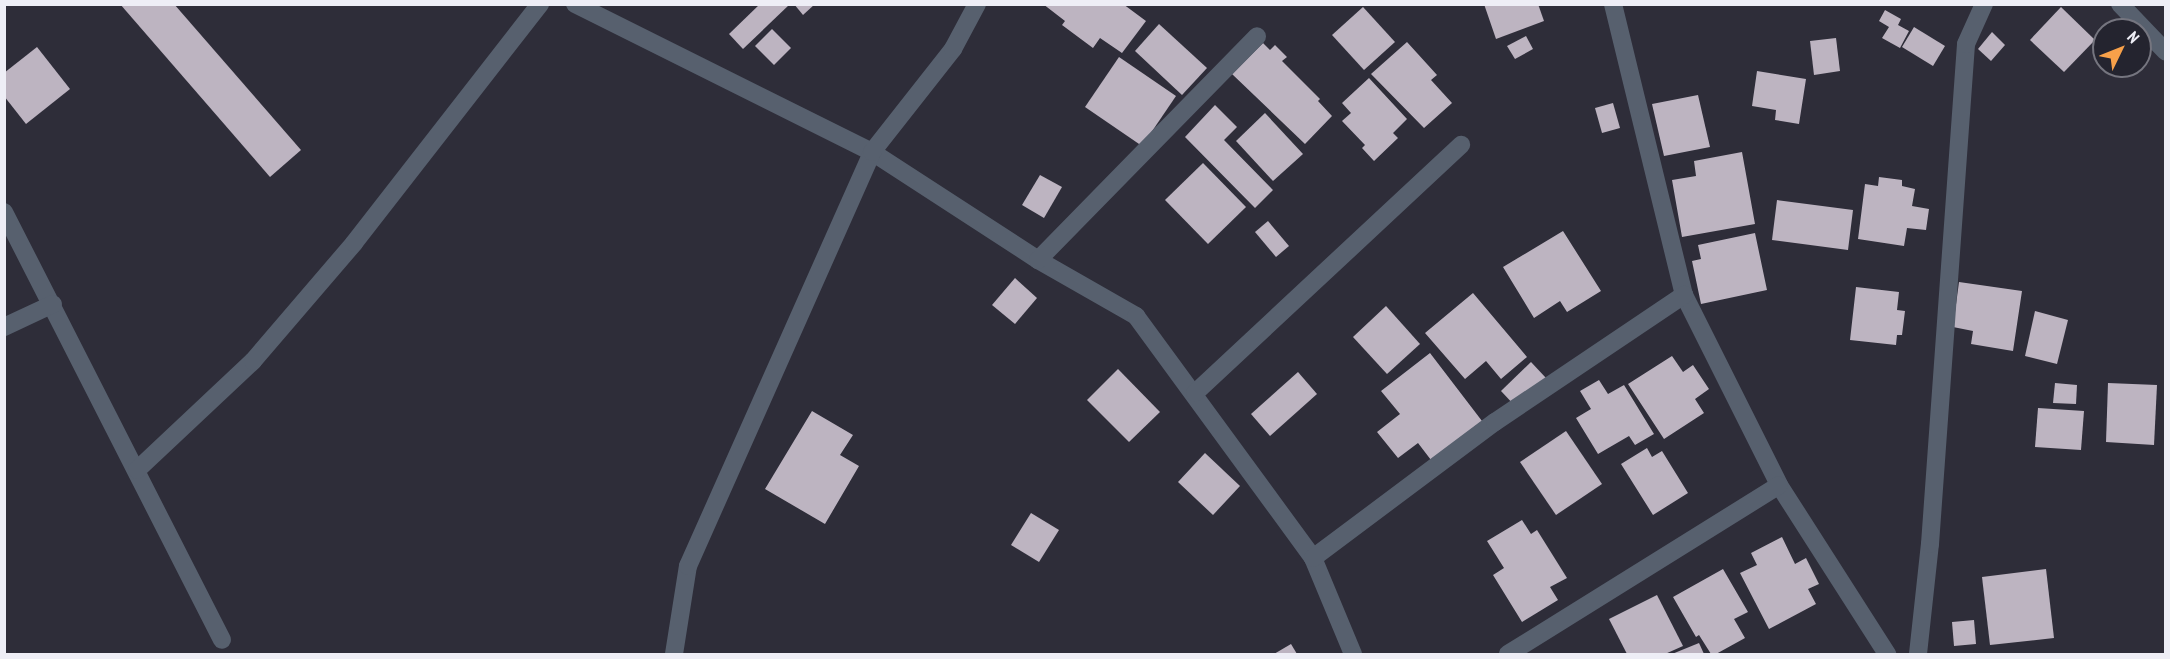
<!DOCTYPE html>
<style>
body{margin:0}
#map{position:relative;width:2170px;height:659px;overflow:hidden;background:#2e2d39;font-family:"PT Sans Narrow",sans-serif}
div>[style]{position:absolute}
.building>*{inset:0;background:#bdb4c1}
.minor>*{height:18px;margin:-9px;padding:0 9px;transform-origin:9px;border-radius:9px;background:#57606e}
span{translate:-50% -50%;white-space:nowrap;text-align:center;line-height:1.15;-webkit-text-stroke:6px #24242f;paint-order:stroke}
.frame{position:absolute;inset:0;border:6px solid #eeeef6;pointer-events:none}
.north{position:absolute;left:2092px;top:18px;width:60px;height:60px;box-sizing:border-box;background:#24242f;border:2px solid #75757f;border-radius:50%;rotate:47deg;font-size:16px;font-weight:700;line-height:24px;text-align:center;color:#eeeef6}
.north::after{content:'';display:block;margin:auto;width:21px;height:27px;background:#f8a14a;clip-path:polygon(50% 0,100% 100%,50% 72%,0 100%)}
</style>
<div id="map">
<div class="building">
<i style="clip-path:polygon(120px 4px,174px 4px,301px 150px,270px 177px)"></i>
<i style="clip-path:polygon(760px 4px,790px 4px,743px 49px,729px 34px)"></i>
<i style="clip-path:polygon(794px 4px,815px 4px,803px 15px)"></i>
<i style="clip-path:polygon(1043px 4px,1123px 4px,1146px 21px,1122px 53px,1100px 38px,1093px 48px,1062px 25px,1065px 21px)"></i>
<i style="clip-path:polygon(1484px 4px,1538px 4px,1544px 21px,1496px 39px)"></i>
<i style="clip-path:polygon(1363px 7px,1395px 42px,1364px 70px,1332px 35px)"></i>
<i style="clip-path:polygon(2061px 7px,2095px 40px,2064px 72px,2030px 40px)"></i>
<i style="clip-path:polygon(1885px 10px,1901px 19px,1898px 25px,1909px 31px,1900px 48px,1882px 38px,1889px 27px,1879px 21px)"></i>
<i style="clip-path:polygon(1159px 24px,1207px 68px,1182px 95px,1135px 51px)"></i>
<i style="clip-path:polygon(1914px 27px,1945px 46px,1933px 66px,1902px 47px)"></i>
<i style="clip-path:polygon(772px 29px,791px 48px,774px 65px,755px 46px)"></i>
<i style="clip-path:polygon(1992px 32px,2005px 45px,1991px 61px,1978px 49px)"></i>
<i style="clip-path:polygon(1526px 36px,1533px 49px,1515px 59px,1507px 46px)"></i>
<i style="clip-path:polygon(1836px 38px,1840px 71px,1814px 75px,1810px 41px)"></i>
<i style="clip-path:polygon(1407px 42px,1437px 75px,1431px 80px,1452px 103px,1424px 128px,1371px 74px)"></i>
<i style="clip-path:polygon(1263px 43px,1270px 50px,1275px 45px,1287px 57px,1282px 61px,1320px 99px,1318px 101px,1332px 116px,1305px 144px,1232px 74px)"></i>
<i style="clip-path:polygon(37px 47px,70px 89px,26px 124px,4px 96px,4px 73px)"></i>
<i style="clip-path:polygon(1119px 57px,1176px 96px,1142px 146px,1085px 107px)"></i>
<i style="clip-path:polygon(1757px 71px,1806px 79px,1799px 124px,1775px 120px,1776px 110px,1752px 106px)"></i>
<i style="clip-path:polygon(1369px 78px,1407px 119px,1393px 133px,1398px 138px,1374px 161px,1362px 148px,1365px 145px,1342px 121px,1351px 113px,1342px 103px)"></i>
<i style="clip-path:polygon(1698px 95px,1710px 147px,1664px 156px,1652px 104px)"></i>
<i style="clip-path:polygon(1613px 103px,1620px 128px,1602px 133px,1595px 108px)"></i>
<i style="clip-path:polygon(1215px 105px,1237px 127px,1224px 140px,1273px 190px,1255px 208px,1185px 137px)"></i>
<i style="clip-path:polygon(1265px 113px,1303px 154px,1273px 181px,1236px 141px)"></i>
<i style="clip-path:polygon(1742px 152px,1755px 224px,1682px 237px,1672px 180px,1696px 176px,1694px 161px)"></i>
<i style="clip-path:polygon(1203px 163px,1246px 207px,1208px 244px,1165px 200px)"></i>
<i style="clip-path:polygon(1040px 175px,1062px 187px,1044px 218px,1022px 205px)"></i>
<i style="clip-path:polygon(1879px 177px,1902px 180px,1902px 186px,1915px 189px,1912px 206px,1929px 209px,1926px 230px,1907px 228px,1904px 246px,1858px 239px,1865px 184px,1878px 186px)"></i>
<i style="clip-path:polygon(1777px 200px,1853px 210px,1848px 250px,1772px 240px)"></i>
<i style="clip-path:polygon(1268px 221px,1289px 246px,1276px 257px,1255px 232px)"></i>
<i style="clip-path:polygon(1563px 231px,1601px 291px,1567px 312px,1560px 301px,1534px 318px,1503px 267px)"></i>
<i style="clip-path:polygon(1755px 233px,1767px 290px,1701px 304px,1692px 261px,1701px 259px,1698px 245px)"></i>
<i style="clip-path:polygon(1015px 278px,1037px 298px,1015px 324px,992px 305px)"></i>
<i style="clip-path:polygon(1959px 282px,2022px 291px,2013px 351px,1971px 344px,1973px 331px,1953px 327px)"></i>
<i style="clip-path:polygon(1856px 287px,1899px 292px,1897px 310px,1905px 311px,1902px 335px,1897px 335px,1896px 345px,1850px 340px)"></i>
<i style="clip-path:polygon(1473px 293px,1527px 357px,1501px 379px,1486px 361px,1465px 379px,1425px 333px)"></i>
<i style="clip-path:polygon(1386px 306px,1420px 344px,1387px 374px,1353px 337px)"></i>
<i style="clip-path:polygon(2035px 311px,2068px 320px,2057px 364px,2025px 356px)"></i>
<i style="clip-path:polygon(1430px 353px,1482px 421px,1431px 460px,1418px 443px,1398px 458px,1377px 432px,1400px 414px,1381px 391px)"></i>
<i style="clip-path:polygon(1672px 356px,1683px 372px,1693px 365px,1709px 389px,1695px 399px,1704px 413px,1664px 439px,1628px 384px)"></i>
<i style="clip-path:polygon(1531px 362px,1546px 378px,1516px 407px,1501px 391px)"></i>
<i style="clip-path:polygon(1118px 369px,1160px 412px,1129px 442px,1087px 400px)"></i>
<i style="clip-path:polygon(1298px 372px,1317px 394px,1270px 436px,1251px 414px)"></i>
<i style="clip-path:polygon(1599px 380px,1608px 394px,1624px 385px,1654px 434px,1635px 445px,1629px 436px,1598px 454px,1576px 418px,1591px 409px,1580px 391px)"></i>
<i style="clip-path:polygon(2055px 383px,2077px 385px,2076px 404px,2053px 403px)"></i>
<i style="clip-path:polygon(2108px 383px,2157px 385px,2154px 445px,2106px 442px)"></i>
<i style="clip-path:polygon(2038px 408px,2084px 411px,2081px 450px,2035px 447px)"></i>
<i style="clip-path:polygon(812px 411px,853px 435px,840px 455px,859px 466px,825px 524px,765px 489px)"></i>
<i style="clip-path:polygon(1566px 431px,1602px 484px,1556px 515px,1520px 462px)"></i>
<i style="clip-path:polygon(1647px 448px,1652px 457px,1662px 451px,1688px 493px,1653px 515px,1621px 464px)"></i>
<i style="clip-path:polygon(1205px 453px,1240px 486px,1213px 515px,1178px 482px)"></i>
<i style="clip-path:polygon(1031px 513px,1059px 530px,1039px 562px,1011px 545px)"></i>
<i style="clip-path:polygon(1522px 520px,1531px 534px,1537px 530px,1567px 578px,1550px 587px,1558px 600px,1522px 622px,1493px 575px,1504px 568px,1487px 541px)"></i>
<i style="clip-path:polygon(1782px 537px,1795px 564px,1806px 558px,1819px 584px,1808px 589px,1816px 604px,1769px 629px,1740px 573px,1757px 565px,1751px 553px)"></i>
<i style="clip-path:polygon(1723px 569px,1748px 612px,1734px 619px,1745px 638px,1716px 654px,1711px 654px,1699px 635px,1696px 637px,1673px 597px)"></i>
<i style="clip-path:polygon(2046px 569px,2054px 638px,1990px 645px,1982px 577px)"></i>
<i style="clip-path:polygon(1657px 595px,1683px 646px,1665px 654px,1627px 654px,1609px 619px)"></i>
<i style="clip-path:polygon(1974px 620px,1976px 644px,1954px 646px,1952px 622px)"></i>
<i style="clip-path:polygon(1699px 643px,1704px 654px,1672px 654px)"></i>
<i style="clip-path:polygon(1291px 644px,1297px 654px,1274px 654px)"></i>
</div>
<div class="minor">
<i style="left:575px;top:4px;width:332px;rotate:26.5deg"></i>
<i style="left:872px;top:152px;width:198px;rotate:33deg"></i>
<i style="left:1038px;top:260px;width:113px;rotate:29.7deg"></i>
<i style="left:1136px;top:316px;width:300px;rotate:53.8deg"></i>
<i style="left:1313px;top:558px;width:104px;rotate:67.4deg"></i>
<i style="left:1613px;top:4px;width:300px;rotate:76.3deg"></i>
<i style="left:1684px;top:295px;width:212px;rotate:63.4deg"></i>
<i style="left:1779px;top:485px;width:201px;rotate:57.4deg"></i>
<i style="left:2120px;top:4px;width:66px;rotate:46.2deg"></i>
<i style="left:4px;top:212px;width:480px;rotate:63deg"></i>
<i style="left:1038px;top:260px;width:313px;rotate:-45.6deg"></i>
<i style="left:4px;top:327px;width:54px;rotate:-25.1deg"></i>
<i style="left:1195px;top:393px;width:364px;rotate:-43deg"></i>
<i style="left:137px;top:470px;width:159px;rotate:-43.2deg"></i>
<i style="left:253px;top:361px;width:155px;rotate:-49.4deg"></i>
<i style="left:354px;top:243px;width:303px;rotate:-52.1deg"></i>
<i style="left:1313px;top:558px;width:227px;rotate:-36.8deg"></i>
<i style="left:1495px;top:422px;width:228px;rotate:-33.9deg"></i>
<i style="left:674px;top:654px;width:89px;rotate:-81deg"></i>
<i style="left:688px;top:566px;width:453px;rotate:-66deg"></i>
<i style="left:872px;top:152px;width:131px;rotate:-51.8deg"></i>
<i style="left:953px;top:49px;width:51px;rotate:-61.9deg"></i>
<i style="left:1508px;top:654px;width:319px;rotate:-31.9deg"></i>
<i style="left:1918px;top:654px;width:111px;rotate:-83.8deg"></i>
<i style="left:1930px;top:544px;width:501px;rotate:-85.88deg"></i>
<i style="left:1966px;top:44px;width:44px;rotate:-65.8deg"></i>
</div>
<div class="frame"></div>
<div class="north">N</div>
</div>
